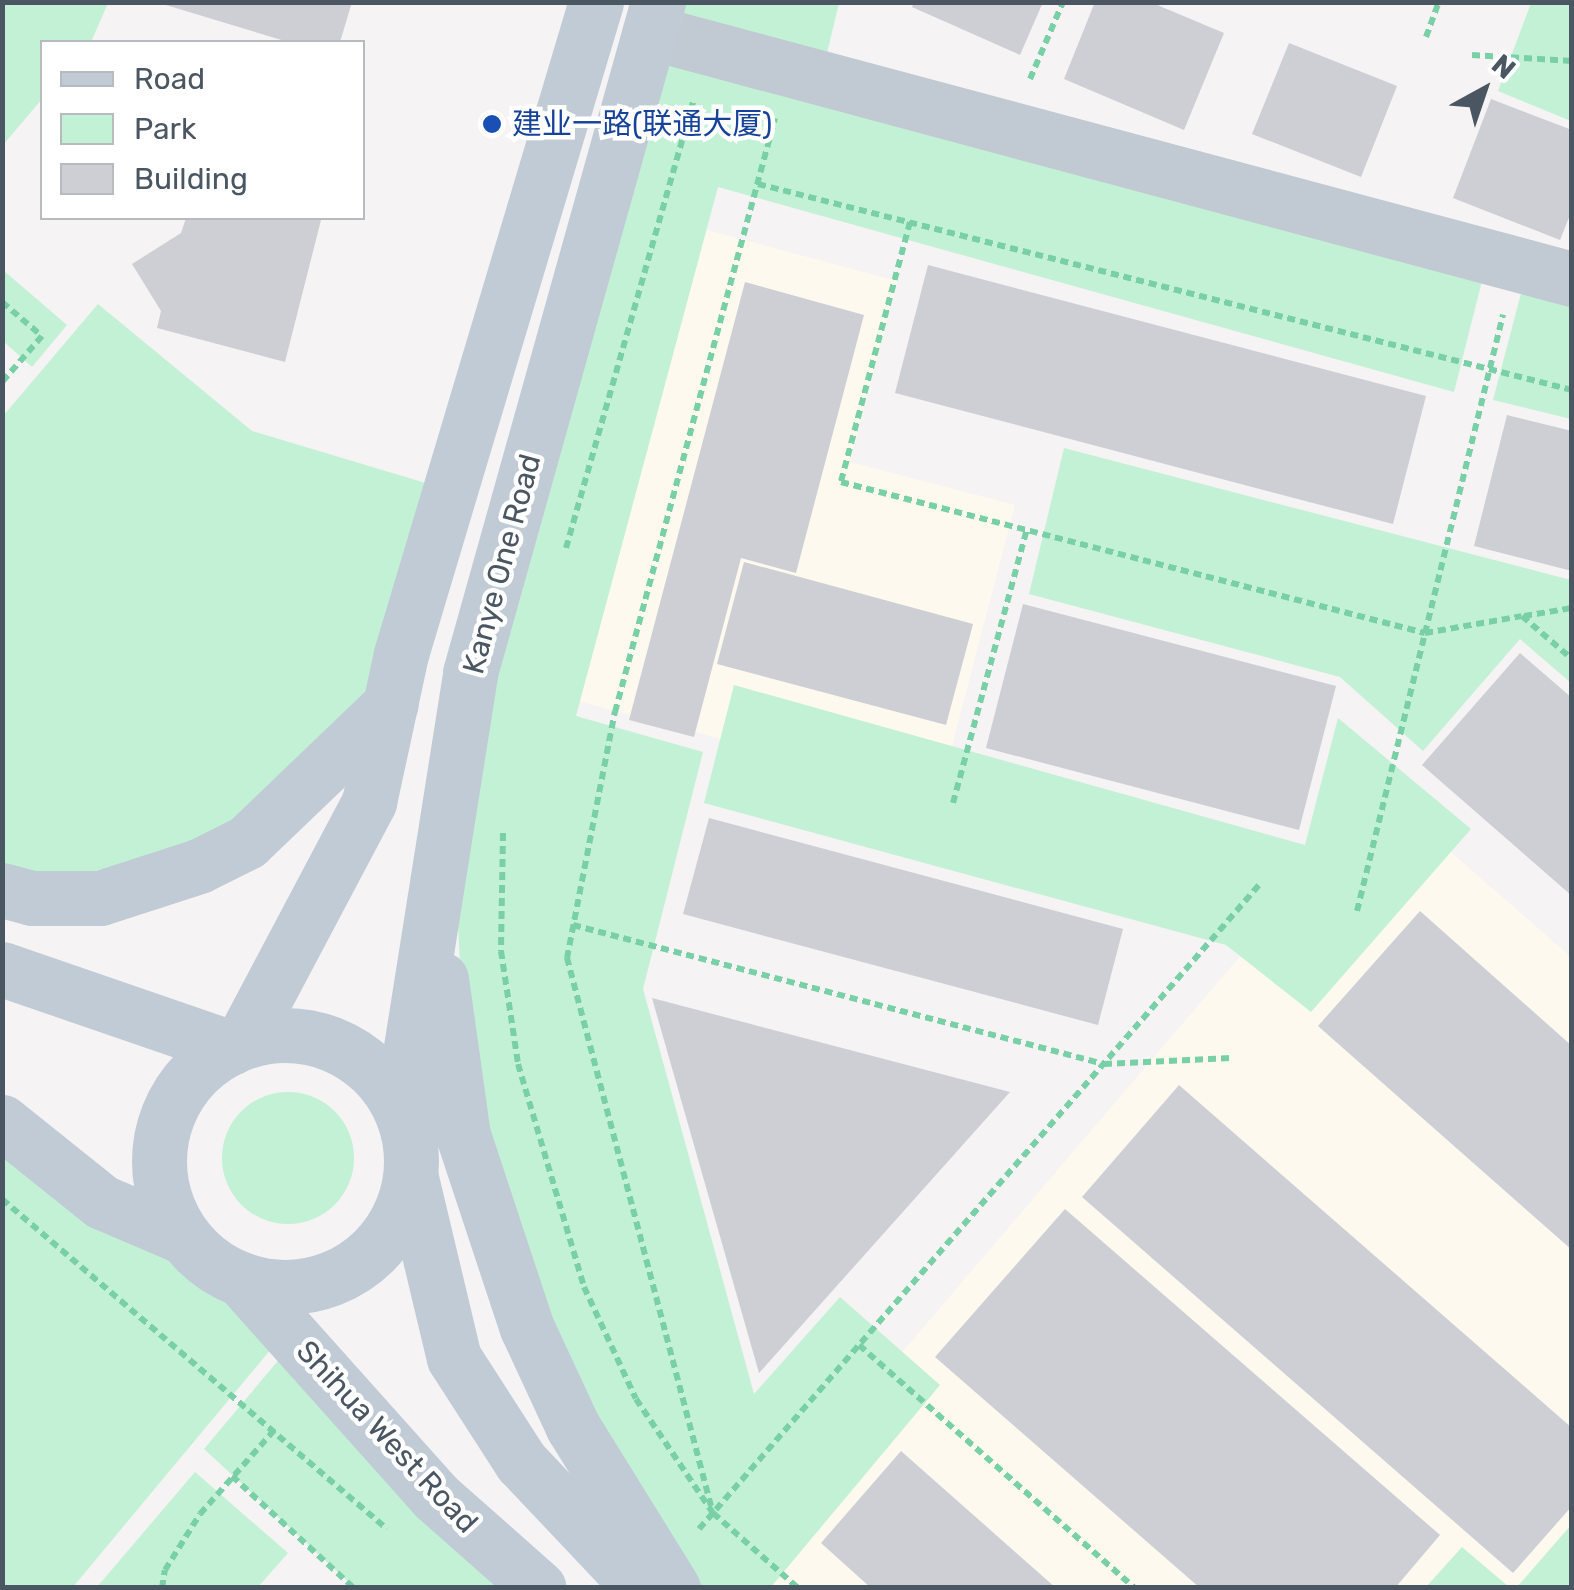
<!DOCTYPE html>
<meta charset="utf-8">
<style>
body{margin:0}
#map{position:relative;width:1574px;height:1590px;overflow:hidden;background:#f5f3f3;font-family:Rubik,"Noto Sans SC",sans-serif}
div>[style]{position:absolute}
.commercial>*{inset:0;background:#fdf9ef}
.green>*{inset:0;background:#c3f1d5}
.round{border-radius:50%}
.building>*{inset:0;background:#cdcfd5}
.path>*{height:6px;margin-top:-3px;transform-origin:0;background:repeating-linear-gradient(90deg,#7ad0a6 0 8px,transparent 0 13px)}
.street>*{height:55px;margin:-27.5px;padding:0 27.5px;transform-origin:27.5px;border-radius:27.5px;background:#c1cad2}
.secondary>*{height:55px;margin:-27.5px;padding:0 27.5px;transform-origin:27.5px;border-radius:27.5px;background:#c1cbd6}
.secondary>.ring{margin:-27.5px;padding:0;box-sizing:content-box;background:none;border:55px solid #c1cbd6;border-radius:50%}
.dots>*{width:28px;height:28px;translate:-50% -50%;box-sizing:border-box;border:5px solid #fff;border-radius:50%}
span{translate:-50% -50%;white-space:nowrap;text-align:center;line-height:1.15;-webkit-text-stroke:9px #fff;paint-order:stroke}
.transit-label{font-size:30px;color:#164399}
.left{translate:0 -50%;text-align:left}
.street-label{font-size:30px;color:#4a5661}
.frame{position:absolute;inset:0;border:5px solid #4a5661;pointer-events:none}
.legend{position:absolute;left:40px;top:40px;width:325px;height:180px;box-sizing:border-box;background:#fff;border:2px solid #b7bbc0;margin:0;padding:12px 18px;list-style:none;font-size:30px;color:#4a5661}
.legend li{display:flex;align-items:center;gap:20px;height:50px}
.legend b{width:50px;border:2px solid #b7bbc0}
.north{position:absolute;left:1434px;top:40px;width:100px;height:100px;-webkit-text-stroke:8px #fff;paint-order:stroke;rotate:40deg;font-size:28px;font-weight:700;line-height:40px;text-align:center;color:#4a5661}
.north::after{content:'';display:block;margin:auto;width:35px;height:45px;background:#4a5661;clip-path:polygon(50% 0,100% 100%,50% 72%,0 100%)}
</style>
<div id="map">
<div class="commercial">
<i style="clip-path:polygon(603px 202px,897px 281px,850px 462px,1015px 505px,939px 796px,471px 673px)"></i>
<i style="clip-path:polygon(1381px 791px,1571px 957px,1572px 1567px,1554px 1587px,701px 1588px)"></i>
</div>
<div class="green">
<i style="clip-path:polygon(3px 2px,108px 3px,91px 42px,42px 42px,42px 99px,3px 145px)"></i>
<i style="clip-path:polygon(679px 3px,839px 3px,823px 70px,673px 26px)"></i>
<i style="clip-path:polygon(1531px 3px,1571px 3px,1571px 121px,1498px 91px)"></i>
<i style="clip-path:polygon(669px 55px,1485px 269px,1454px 392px,718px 187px,576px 716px,703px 752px,643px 989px,754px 1394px,840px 1297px,940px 1385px,771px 1587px,697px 1587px,586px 1409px,506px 1219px,463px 1024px,456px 885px,483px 705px)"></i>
<i style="clip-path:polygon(3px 270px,67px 325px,32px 367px,3px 341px)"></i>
<i style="clip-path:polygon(1523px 286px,1571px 298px,1571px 419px,1493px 400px)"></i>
<i style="clip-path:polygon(98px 304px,252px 431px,449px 490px,390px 703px,246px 841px,3px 889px,3px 416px)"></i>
<i style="clip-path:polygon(1064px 448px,1571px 580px,1571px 683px,1520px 639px,1423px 751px,1340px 677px,1029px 594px)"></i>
<i style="clip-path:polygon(734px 685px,1305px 845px,1338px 718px,1471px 829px,1311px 1012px,1226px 945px,704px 803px)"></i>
<i class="round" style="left:222px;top:1092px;width:132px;height:132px"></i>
<i style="clip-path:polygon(2px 1124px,184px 1238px,241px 1280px,286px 1331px,73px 1587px,3px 1587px)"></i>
<i style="clip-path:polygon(287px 1350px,545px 1587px,354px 1587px,204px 1449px)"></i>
<i style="clip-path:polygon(195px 1472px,288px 1553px,258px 1587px,97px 1587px)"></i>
<i style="clip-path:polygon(1571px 1525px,1571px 1587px,1517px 1587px)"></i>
<i style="clip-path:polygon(1462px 1547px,1509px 1587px,1426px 1587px)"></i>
</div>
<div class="building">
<i style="clip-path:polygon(156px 2px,352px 2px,340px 42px,288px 42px)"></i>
<i style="clip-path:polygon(914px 2px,1043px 2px,1020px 55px,912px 7px)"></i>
<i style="clip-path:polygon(1095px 2px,1150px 2px,1224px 33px,1184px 130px,1064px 79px)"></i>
<i style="clip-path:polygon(1289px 43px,1397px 86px,1361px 177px,1252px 134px)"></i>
<i style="clip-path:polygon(1491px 99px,1572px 130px,1572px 210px,1560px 240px,1453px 198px)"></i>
<i style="clip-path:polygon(186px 218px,321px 220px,285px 362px,157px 328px,161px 311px,132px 264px,181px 233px)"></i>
<i style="clip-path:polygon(928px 265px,1426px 396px,1393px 524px,895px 393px)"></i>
<i style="clip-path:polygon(745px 282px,864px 315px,796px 573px,741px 558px,694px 737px,629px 720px)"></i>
<i style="clip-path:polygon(1507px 415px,1572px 431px,1572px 571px,1474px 546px)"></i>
<i style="clip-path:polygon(744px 562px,973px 624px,946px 725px,717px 664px)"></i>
<i style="clip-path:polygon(1023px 604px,1336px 686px,1299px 830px,986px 748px)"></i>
<i style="clip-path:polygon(1520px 653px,1572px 698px,1572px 896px,1422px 765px)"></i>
<i style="clip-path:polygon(709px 818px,1123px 929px,1098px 1025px,683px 914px)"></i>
<i style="clip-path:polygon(1420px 911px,1572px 1046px,1572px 1250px,1318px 1026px)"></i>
<i style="clip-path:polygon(652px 998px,1010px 1092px,759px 1373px)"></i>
<i style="clip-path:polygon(1179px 1085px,1572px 1428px,1572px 1506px,1513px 1573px,1082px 1197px)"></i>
<i style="clip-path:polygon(1065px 1209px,1440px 1535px,1395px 1588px,1200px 1588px,935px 1357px)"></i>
<i style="clip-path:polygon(901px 1451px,1056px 1588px,871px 1588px,821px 1543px)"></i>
</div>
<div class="path">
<i style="left:1426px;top:37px;width:37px;rotate:-70deg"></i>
<i style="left:1472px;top:55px;width:100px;rotate:3.4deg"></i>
<i style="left:1030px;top:79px;width:84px;rotate:-66.8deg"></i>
<i style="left:758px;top:184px;width:840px;rotate:14.2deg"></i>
<i style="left:910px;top:222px;width:269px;rotate:104.9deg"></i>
<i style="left:841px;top:482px;width:603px;rotate:14.5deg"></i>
<i style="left:1425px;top:633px;width:98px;rotate:-9.9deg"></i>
<i style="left:1522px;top:616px;width:66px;rotate:40.7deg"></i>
<i style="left:2px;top:302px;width:52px;rotate:40.4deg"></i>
<i style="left:42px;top:336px;width:61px;rotate:131deg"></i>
<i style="left:566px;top:548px;width:467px;rotate:-74.1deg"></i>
<i style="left:1524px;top:616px;width:49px;rotate:-9.5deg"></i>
<i style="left:953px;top:803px;width:284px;rotate:-74.9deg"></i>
<i style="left:503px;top:833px;width:118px;rotate:91deg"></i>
<i style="left:501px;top:951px;width:114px;rotate:81.4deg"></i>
<i style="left:518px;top:1064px;width:233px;rotate:73.5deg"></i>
<i style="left:584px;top:1287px;width:123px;rotate:65.1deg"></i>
<i style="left:636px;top:1399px;width:138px;rotate:56deg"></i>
<i style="left:713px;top:1513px;width:113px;rotate:41.4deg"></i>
<i style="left:1357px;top:911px;width:614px;rotate:-76.24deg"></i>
<i style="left:573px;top:925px;width:549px;rotate:14.67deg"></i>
<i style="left:1104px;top:1064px;width:127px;rotate:-2.7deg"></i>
<i style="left:2px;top:1199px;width:507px;rotate:40.6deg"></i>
<i style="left:859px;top:1345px;width:368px;rotate:41.4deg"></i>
<i style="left:232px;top:1476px;width:166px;rotate:42.6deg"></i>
<i style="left:711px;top:1506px;width:567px;rotate:-104.72deg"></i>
<i style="left:567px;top:958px;width:251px;rotate:-79deg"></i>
<i style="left:615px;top:712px;width:615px;rotate:-74.92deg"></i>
<i style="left:699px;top:1529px;width:853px;rotate:-48.99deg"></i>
<i style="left:162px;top:1588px;width:18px;rotate:-81deg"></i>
<i style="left:165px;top:1570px;width:66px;rotate:-58deg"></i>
<i style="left:200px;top:1514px;width:115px;rotate:-48.5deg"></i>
</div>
<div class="street">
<i style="left:650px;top:32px;width:955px;rotate:15deg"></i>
</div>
<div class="secondary">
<i style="left:2px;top:890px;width:31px;rotate:15deg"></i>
<i style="left:32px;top:898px;width:68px"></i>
<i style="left:100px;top:898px;width:104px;rotate:-17.9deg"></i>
<i style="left:199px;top:866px;width:54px;rotate:-26.6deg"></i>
<i style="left:247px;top:842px;width:199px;rotate:-43.8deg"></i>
<i style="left:2px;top:969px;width:242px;rotate:19deg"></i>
<i style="left:441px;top:979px;width:158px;rotate:82deg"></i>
<i style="left:463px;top:1135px;width:203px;rotate:71.7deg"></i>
<i style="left:527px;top:1328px;width:109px;rotate:65.1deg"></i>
<i style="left:573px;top:1427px;width:190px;rotate:58.2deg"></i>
<i class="ring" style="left:159px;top:1035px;width:197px;height:197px"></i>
<i style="left:242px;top:1042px;width:272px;rotate:-62.1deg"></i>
<i style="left:369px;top:802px;width:151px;rotate:-77.8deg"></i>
<i style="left:401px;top:654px;width:681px;rotate:-73.35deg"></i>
<i style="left:2px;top:1122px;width:128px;rotate:38.7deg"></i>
<i style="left:102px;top:1202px;width:89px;rotate:23.1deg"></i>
<i style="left:410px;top:1137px;width:77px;rotate:-90.7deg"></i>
<i style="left:409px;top:1060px;width:392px;rotate:-81deg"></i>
<i style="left:470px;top:673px;width:697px;rotate:-74.35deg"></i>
<i style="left:411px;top:1178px;width:185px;rotate:76.6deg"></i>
<i style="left:454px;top:1358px;width:124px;rotate:57.2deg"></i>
<i style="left:521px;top:1462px;width:173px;rotate:46.6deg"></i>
<i style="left:241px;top:1279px;width:292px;rotate:48.2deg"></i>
<i style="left:436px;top:1497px;width:137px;rotate:41.5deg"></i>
</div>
<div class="dots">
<i style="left:492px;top:124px;background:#1a4fb4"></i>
</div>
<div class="transit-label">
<span class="left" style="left:512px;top:124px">建业一路(联通大厦)</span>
</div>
<div class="street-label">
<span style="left:502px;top:564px;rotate:-75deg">Kanye One Road</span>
<span style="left:387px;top:1437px;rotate:47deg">Shihua West Road</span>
</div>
<div class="frame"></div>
<ul class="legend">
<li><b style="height:12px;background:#c1cbd6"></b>Road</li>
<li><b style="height:28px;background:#c3f1d5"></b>Park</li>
<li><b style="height:28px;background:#cdcfd5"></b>Building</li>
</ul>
<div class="north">N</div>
</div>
